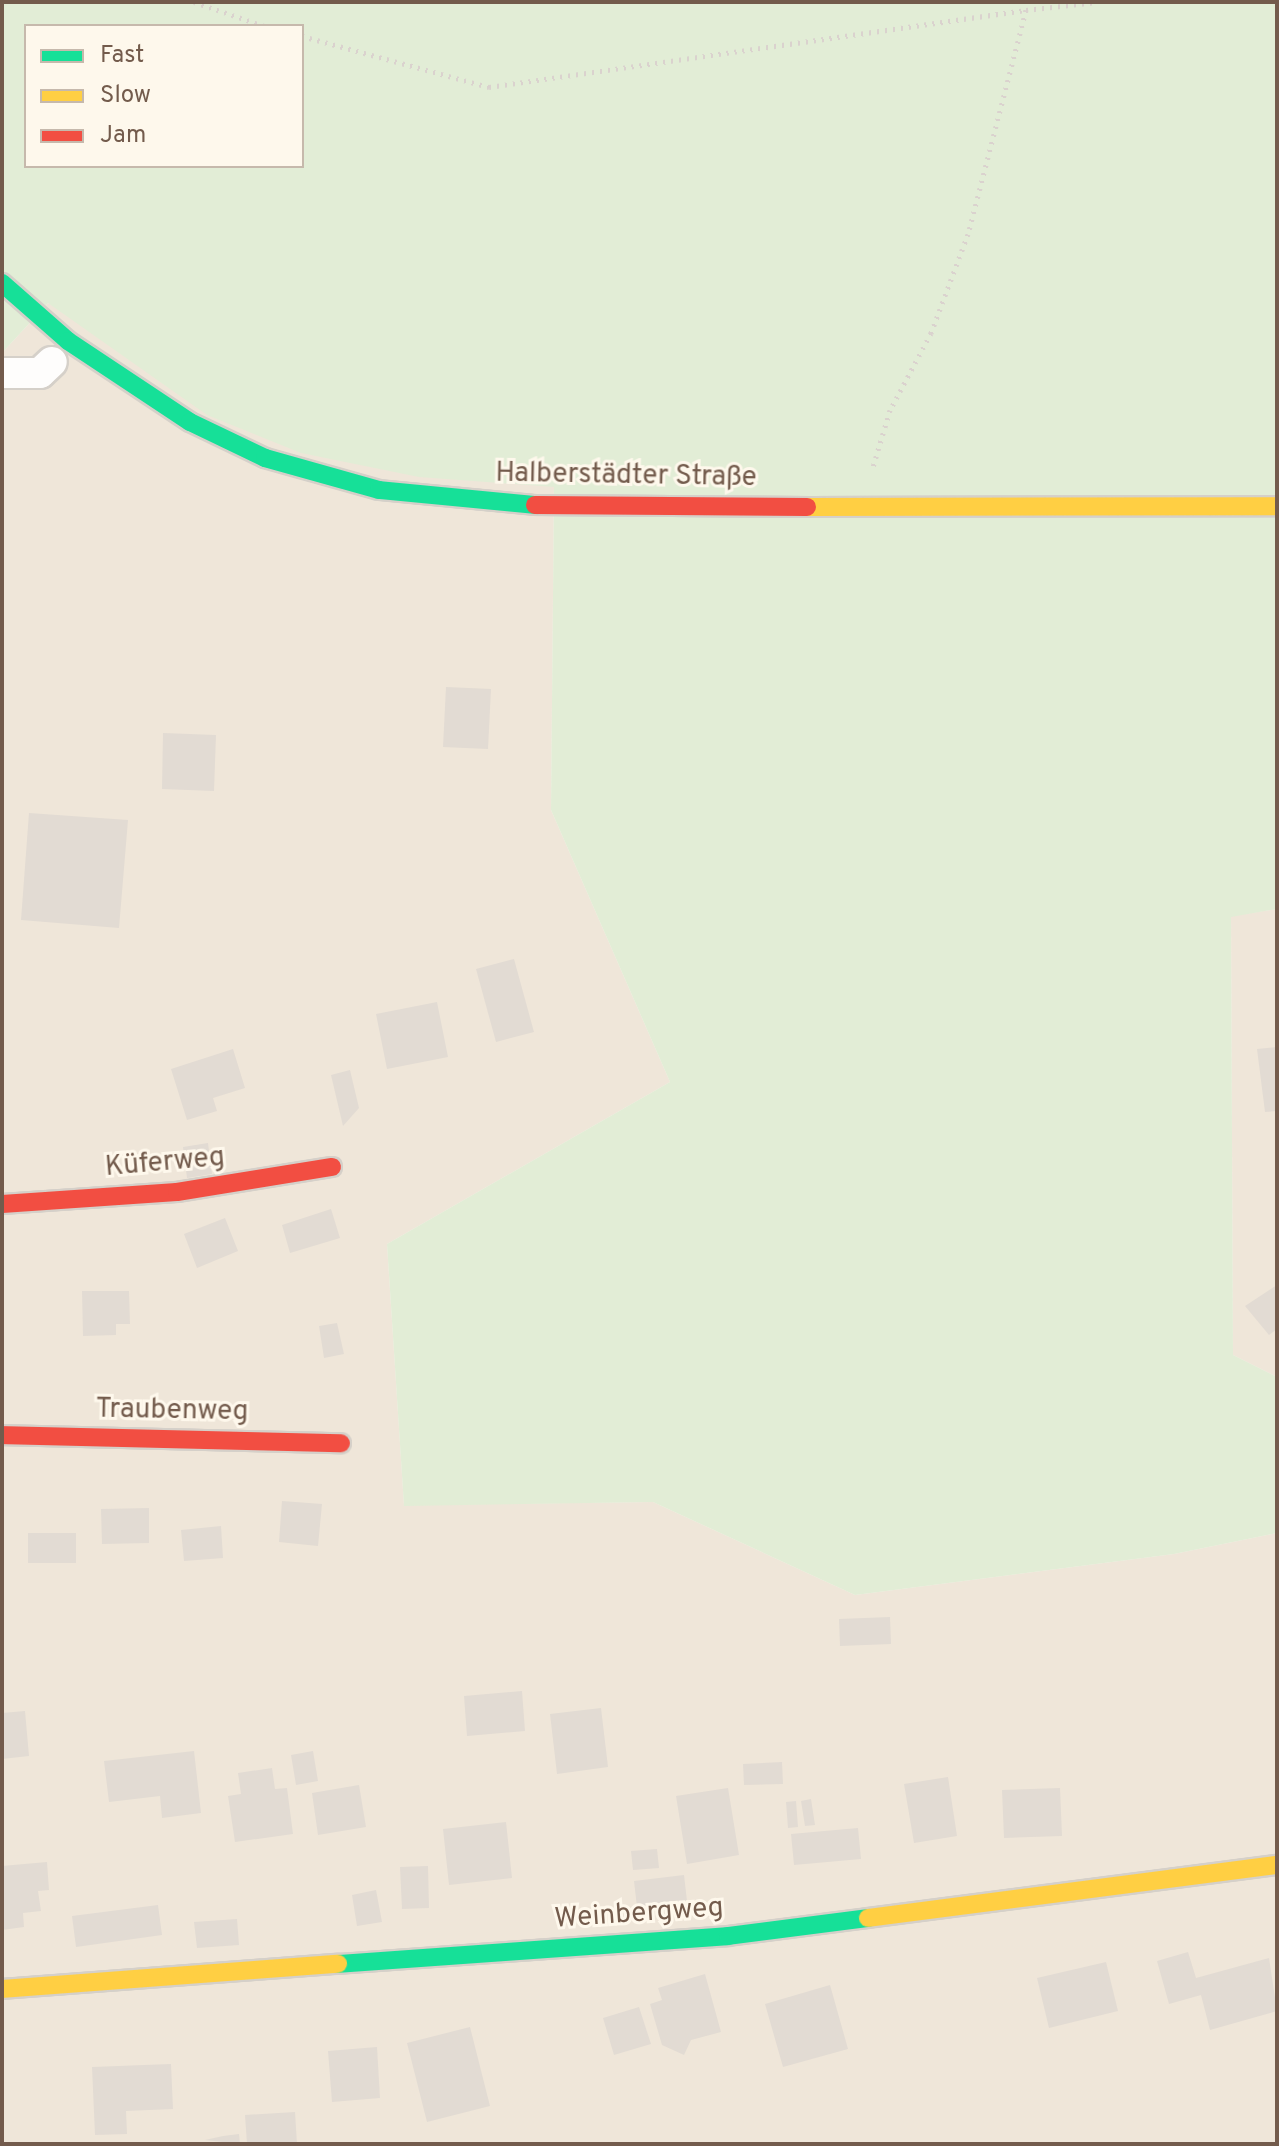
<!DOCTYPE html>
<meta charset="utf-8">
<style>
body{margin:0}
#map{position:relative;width:1279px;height:2146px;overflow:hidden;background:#f6f3eb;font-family:Overpass,sans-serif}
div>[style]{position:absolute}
.residential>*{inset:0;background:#efe6d9}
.green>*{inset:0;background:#e2edd6}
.building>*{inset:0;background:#e2dbd3}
.path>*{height:5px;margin-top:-2.5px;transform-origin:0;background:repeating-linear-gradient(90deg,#dad2ce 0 2px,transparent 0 8px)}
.roads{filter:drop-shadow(2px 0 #d5d0c9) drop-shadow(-2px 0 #d5d0c9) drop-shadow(0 2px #d5d0c9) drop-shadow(0 -2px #d5d0c9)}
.street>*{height:30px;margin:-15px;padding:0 15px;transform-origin:15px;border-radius:15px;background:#fefdfc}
.fast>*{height:18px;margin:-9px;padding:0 9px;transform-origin:9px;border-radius:9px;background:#16e098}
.slow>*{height:18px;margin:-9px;padding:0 9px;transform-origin:9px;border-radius:9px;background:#ffcf43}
.jam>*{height:18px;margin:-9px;padding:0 9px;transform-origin:9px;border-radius:9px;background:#f24e42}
span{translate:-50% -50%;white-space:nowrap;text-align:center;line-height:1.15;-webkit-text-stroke:6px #fef8ec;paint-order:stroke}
.street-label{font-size:28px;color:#735b4c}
.frame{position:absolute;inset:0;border:4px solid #735b4c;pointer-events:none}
.legend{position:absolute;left:24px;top:24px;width:280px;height:144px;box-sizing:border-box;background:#fef8ec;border:2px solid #c6b9ac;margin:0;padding:10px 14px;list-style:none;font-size:24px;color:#735b4c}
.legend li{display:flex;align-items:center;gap:16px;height:40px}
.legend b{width:40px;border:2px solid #c6b9ac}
</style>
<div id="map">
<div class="residential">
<i style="clip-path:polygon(48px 303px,554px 486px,551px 810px,670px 1082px,387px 1244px,404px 1505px,653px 1502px,855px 1595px,1174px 1554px,1277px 1533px,1277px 2144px,2px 2144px,2px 353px)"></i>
<i style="clip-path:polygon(1277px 909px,1277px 1377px,1233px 1355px,1231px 916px)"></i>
</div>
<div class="green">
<i style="clip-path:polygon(evenodd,2px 2px,1277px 2px,1277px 909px,1231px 917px,1233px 1355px,1277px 1377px,1277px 1533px,1174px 1554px,855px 1595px,653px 1502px,404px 1506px,387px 1244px,670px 1082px,551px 810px,554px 487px,419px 477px,301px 453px,207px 415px,48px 303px,2px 353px,2px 2px,26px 26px,302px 26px,302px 166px,26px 166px,26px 26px)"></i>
</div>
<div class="building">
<i style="clip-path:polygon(446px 687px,491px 689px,488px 749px,443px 747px)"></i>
<i style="clip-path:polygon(163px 733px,216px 735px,214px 791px,162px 789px)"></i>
<i style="clip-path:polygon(29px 813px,128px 820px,119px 928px,21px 920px)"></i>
<i style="clip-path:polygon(514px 959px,534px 1032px,496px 1042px,476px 969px)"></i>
<i style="clip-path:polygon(437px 1002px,448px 1057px,387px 1069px,376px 1014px)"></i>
<i style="clip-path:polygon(1277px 1047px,1277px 1111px,1265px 1112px,1257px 1049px)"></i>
<i style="clip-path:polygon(233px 1049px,245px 1088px,213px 1098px,217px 1111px,187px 1120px,171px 1069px)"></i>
<i style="clip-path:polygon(350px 1070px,359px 1108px,343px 1126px,331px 1075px)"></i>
<i style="clip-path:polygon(208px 1143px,212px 1174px,187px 1178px,183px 1147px)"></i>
<i style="clip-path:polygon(331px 1209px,340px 1238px,290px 1253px,282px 1225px)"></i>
<i style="clip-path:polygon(225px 1218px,238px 1251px,197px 1268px,184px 1234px)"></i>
<i style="clip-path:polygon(1277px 1285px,1277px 1329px,1269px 1335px,1245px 1306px)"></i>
<i style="clip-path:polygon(82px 1291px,129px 1291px,130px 1324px,116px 1324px,116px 1335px,83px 1336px)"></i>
<i style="clip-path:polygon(337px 1323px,344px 1354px,324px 1358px,319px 1326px)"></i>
<i style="clip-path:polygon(282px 1501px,322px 1504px,318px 1546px,279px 1542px)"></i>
<i style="clip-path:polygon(149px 1508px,149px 1543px,102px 1544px,101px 1509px)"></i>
<i style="clip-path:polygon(221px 1526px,223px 1558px,184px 1561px,181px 1530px)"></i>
<i style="clip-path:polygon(28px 1533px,76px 1533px,76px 1563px,28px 1563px)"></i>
<i style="clip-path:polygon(890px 1617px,891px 1644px,840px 1646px,839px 1619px)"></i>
<i style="clip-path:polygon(522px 1691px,525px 1731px,467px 1736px,464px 1696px)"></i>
<i style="clip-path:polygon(601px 1708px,608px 1767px,557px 1774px,550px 1714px)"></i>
<i style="clip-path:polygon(25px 1711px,29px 1756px,2px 1759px,2px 1713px)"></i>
<i style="clip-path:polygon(194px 1751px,201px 1813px,162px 1818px,160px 1796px,109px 1802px,104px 1761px)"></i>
<i style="clip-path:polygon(313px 1751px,318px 1781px,296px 1785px,291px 1755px)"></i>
<i style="clip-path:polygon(782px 1762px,783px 1784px,744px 1785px,743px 1764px)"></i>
<i style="clip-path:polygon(272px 1768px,275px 1789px,287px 1788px,293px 1834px,235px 1842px,228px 1796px,241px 1794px,238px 1773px)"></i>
<i style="clip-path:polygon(948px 1777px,957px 1836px,914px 1843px,904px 1784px)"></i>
<i style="clip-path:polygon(359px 1785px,366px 1827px,318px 1835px,312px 1793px)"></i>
<i style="clip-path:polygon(728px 1788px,739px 1855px,687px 1864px,676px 1796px)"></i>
<i style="clip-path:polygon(1060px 1788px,1062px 1836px,1004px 1838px,1002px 1790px)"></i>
<i style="clip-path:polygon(811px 1799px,815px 1825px,805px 1826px,801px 1801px)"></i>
<i style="clip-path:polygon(796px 1801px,798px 1827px,788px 1828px,786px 1802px)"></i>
<i style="clip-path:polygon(506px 1822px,512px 1878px,449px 1885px,443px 1829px)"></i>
<i style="clip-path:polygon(858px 1828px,861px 1859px,794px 1865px,791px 1834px)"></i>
<i style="clip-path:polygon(657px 1849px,659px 1868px,633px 1870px,631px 1851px)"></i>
<i style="clip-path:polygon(47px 1862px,49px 1890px,38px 1891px,41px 1911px,23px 1913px,24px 1927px,2px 1930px,2px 1866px)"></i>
<i style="clip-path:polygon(428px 1866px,429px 1908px,402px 1909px,400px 1867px)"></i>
<i style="clip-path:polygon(684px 1875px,687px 1901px,637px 1907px,634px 1881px)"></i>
<i style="clip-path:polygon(376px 1890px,382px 1922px,357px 1926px,352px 1895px)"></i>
<i style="clip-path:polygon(158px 1905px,162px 1935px,76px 1947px,72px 1916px)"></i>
<i style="clip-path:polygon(237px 1919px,239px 1945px,197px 1948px,194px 1922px)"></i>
<i style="clip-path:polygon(1188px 1952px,1196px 1978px,1269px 1958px,1277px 2011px,1210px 2030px,1201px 1995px,1169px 2004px,1157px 1961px)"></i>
<i style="clip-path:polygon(1106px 1962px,1118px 2011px,1049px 2028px,1037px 1978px)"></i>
<i style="clip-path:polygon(705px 1974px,721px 2032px,691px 2040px,684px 2055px,662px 2045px,650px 2004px,662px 2000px,658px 1988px)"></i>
<i style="clip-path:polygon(830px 1985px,848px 2049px,783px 2067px,765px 2004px)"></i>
<i style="clip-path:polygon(639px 2007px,651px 2044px,614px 2055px,603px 2018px)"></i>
<i style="clip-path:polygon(470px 2027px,490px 2106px,427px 2122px,407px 2043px)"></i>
<i style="clip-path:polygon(377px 2047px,380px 2098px,332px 2102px,328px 2051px)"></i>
<i style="clip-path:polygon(171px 2064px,173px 2109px,126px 2111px,127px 2134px,95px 2135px,92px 2067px)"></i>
<i style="clip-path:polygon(295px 2112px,297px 2144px,247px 2144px,245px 2115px)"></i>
<i style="clip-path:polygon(239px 2134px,240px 2144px,205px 2140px,223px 2136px)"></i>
</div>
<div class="path">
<i style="left:194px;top:2px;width:74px;rotate:18.9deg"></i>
<i style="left:1026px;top:2px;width:8px;rotate:90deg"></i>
<i style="left:1026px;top:10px;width:71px;rotate:-6.4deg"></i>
<i style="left:302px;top:36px;width:194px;rotate:15.3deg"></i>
<i style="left:489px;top:87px;width:542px;rotate:-8.16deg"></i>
<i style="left:1026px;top:10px;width:231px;rotate:104.5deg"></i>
<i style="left:968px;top:234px;width:106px;rotate:110.5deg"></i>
<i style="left:931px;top:333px;width:87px;rotate:118deg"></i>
<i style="left:890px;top:410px;width:59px;rotate:106.6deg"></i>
</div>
<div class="roads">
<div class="street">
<i style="left:2px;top:373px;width:38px"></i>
<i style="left:40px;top:373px;width:16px;rotate:-43deg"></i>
</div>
<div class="fast">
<i style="left:2px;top:283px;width:88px;rotate:41.3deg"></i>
<i style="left:68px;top:341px;width:146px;rotate:33.6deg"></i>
<i style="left:190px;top:422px;width:83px;rotate:25.6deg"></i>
<i style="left:265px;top:458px;width:118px;rotate:15.7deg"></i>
<i style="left:379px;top:490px;width:157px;rotate:5.5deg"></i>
<i style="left:338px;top:1964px;width:391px;rotate:-4.1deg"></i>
<i style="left:728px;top:1936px;width:141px;rotate:-7.3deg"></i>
</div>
<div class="slow">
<i style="left:807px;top:507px;width:470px;rotate:-0.1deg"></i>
<i style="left:868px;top:1918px;width:412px;rotate:-7.4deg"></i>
<i style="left:2px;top:1989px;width:337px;rotate:-4.3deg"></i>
</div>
<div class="jam">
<i style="left:535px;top:505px;width:272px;rotate:0.4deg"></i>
<i style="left:2px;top:1204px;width:175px;rotate:-3.9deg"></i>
<i style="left:177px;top:1192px;width:157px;rotate:-9.2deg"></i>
<i style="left:2px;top:1435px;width:339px;rotate:1.4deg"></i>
</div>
</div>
<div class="street-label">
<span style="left:626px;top:476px;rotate:1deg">Halberstädter Straße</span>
<span style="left:165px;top:1163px;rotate:-5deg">Küferweg</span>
<span style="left:172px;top:1411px;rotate:1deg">Traubenweg</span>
<span style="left:639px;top:1914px;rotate:-4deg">Weinbergweg</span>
</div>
<div class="frame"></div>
<ul class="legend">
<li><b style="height:10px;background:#16e098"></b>Fast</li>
<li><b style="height:10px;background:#ffcf43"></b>Slow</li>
<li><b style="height:10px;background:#f24e42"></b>Jam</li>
</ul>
</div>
